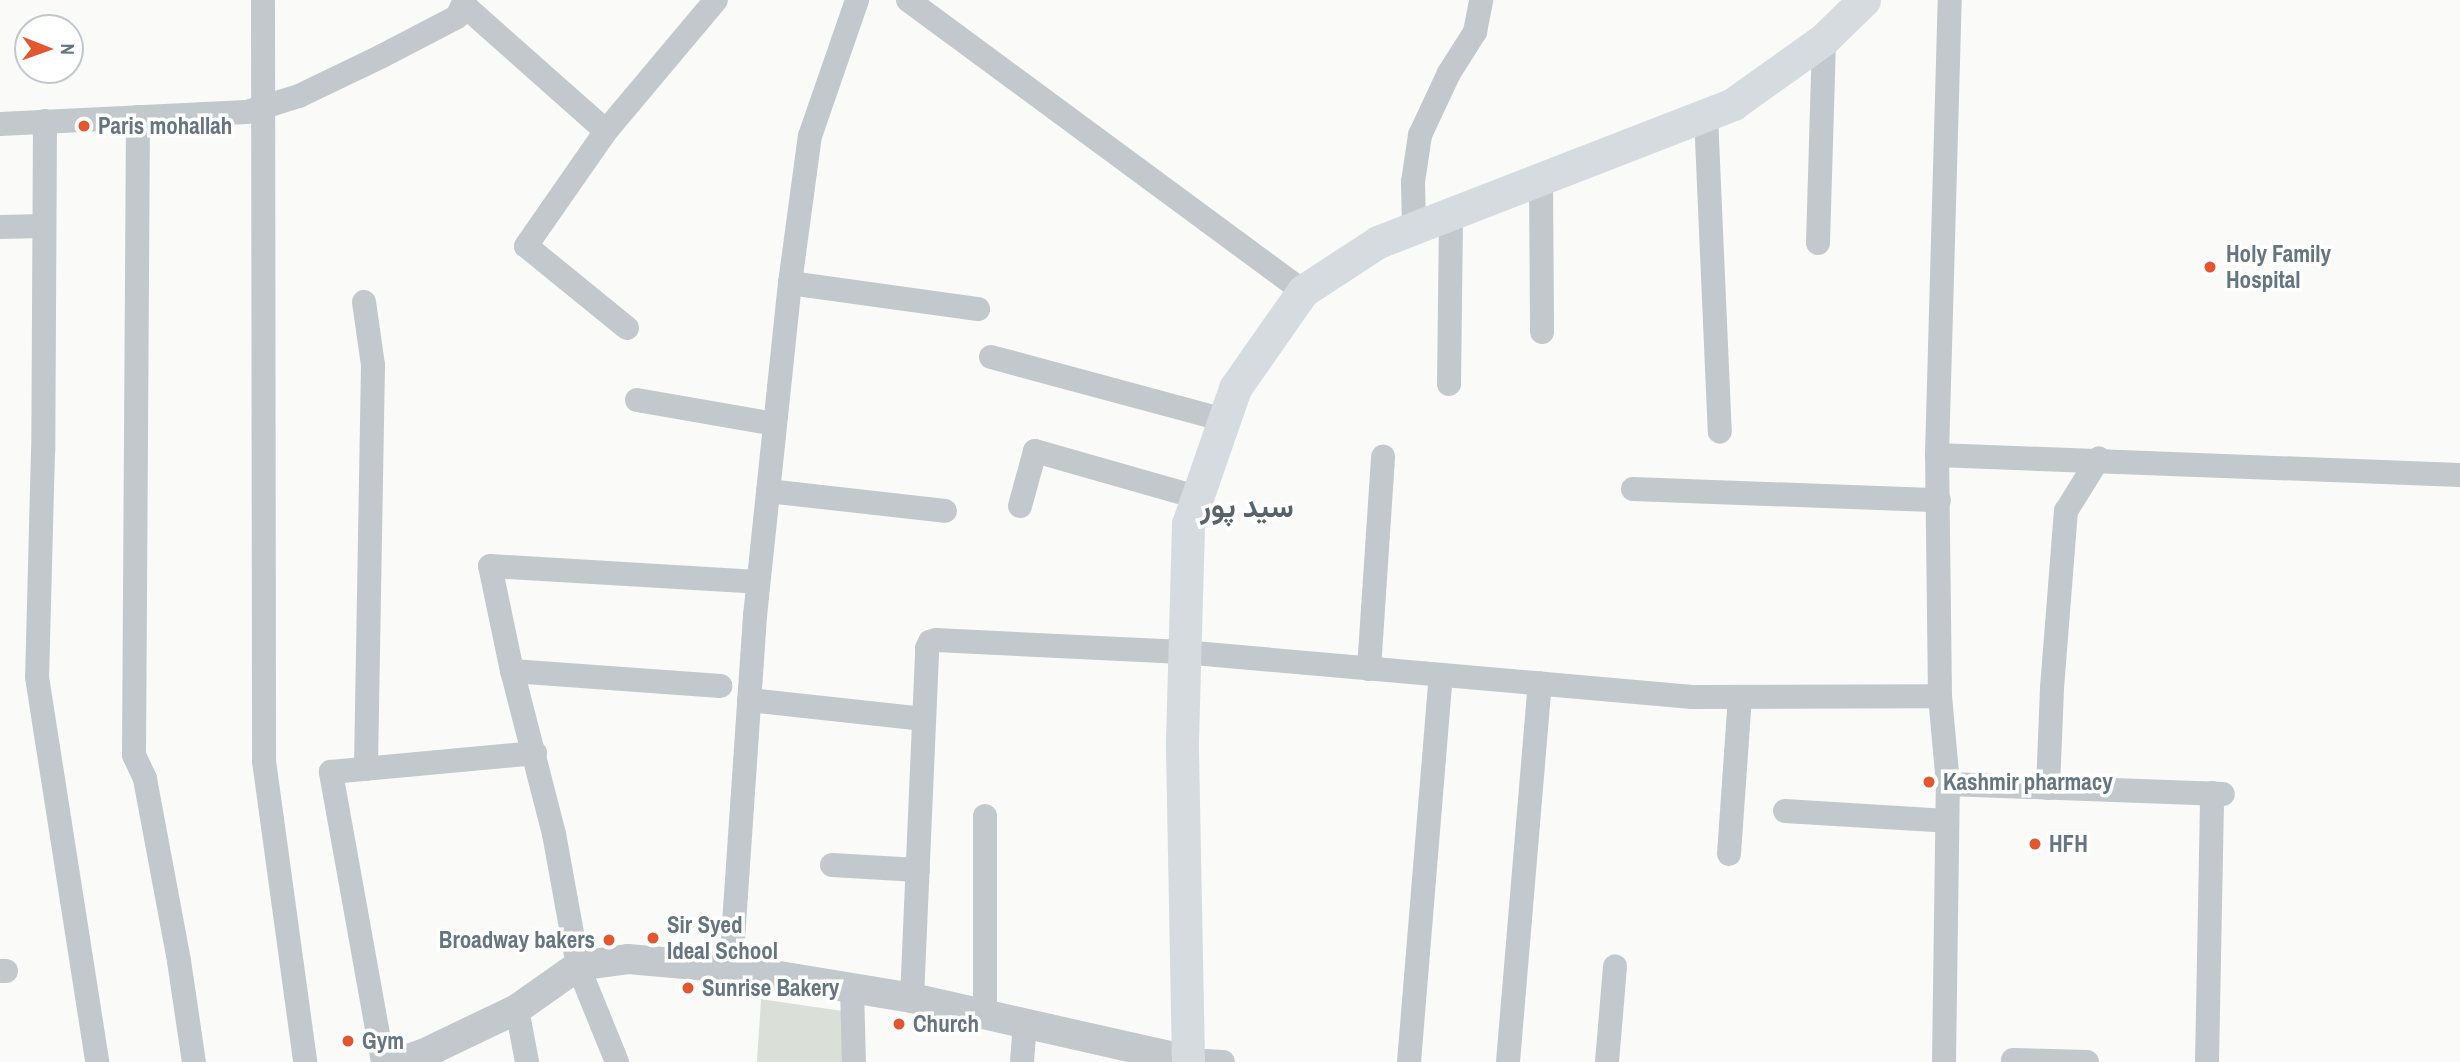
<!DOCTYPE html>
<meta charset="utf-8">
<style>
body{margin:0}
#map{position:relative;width:2460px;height:1062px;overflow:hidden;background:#fafaf8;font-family:"Archivo Narrow",Vazirmatn,sans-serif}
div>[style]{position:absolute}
.green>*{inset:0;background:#dadfd7}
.minor>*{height:24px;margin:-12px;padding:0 12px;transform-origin:12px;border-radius:12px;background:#c3c8cc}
.tertiary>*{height:30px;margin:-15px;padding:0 15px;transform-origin:15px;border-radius:15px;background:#c3c8cc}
.secondary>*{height:33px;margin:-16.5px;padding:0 16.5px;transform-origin:16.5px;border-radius:16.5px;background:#d6dbdf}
.dots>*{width:19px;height:19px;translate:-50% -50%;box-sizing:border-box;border:4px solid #fff;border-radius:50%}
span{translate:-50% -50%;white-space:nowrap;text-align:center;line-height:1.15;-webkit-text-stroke:7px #fff;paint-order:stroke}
.poi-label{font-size:23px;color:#657683;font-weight:700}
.left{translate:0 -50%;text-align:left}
.right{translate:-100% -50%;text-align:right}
.district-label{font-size:30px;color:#57646e;font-weight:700}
.north{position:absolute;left:14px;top:14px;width:70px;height:70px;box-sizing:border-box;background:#fff;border:2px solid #c1c8cd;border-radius:50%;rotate:91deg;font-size:19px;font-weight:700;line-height:28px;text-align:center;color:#657683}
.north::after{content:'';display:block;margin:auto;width:24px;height:32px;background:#e4572e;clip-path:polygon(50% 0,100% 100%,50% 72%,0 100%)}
</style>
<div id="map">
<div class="green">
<i style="clip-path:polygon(761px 999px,856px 1013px,858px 1062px,757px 1062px)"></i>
</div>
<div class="minor">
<i style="left:263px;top:0;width:761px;rotate:89.92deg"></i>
<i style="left:264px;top:761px;width:304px;rotate:82.2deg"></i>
<i style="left:908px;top:0;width:491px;rotate:36.4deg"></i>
<i style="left:465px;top:6px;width:188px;rotate:41.6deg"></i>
<i style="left:1706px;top:116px;width:316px;rotate:87.5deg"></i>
<i style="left:138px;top:117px;width:638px;rotate:90.36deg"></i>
<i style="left:134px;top:755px;width:26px;rotate:65deg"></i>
<i style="left:145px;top:779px;width:185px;rotate:79.4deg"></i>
<i style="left:179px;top:961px;width:102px;rotate:81.6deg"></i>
<i style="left:45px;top:121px;width:330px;rotate:90.3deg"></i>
<i style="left:43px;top:451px;width:226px;rotate:91.5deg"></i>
<i style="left:37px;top:677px;width:390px;rotate:81.1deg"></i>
<i style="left:0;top:124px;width:247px;rotate:-2.8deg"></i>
<i style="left:247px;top:112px;width:54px;rotate:-17.1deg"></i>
<i style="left:299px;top:96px;width:92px;rotate:-25.7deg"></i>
<i style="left:382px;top:56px;width:85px;rotate:-27.5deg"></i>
<i style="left:457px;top:17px;width:19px;rotate:-65deg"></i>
<i style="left:1541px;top:181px;width:151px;rotate:89.6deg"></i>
<i style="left:0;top:227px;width:44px;rotate:-1.3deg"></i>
<i style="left:1414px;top:229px;width:47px;rotate:-91.2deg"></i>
<i style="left:1413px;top:182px;width:48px;rotate:-81.5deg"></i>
<i style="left:1420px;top:135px;width:68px;rotate:-64.9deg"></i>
<i style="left:1449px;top:73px;width:49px;rotate:-57.6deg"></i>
<i style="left:1475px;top:32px;width:33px;rotate:-79deg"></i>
<i style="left:1818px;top:243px;width:204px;rotate:-88.3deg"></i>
<i style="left:790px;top:283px;width:190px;rotate:7.9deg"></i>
<i style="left:364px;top:302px;width:64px;rotate:81.9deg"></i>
<i style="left:373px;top:365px;width:404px;rotate:91deg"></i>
<i style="left:627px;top:328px;width:130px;rotate:-140.9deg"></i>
<i style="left:526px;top:246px;width:140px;rotate:-55.2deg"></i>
<i style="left:606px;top:131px;width:171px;rotate:-50deg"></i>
<i style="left:991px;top:357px;width:241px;rotate:15.1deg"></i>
<i style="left:1449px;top:384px;width:169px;rotate:-89.3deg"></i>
<i style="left:637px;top:400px;width:140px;rotate:9.9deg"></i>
<i style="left:1937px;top:455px;width:523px;rotate:2.19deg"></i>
<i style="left:1633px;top:489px;width:306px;rotate:2.1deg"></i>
<i style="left:768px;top:491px;width:178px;rotate:6.4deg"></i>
<i style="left:1020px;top:506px;width:57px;rotate:-74.7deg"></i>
<i style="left:1035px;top:451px;width:168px;rotate:15.9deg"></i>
<i style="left:1369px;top:669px;width:213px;rotate:-86.2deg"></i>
<i style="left:512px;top:671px;width:209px;rotate:4.1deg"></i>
<i style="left:749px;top:700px;width:176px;rotate:6.2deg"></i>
<i style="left:1948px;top:784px;width:275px;rotate:2.1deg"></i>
<i style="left:2048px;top:788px;width:100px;rotate:-87.7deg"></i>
<i style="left:2052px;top:688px;width:178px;rotate:-85.5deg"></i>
<i style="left:2066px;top:511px;width:62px;rotate:-58.1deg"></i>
<i style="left:1785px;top:811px;width:162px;rotate:3.5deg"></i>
<i style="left:985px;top:816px;width:198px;rotate:90deg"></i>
<i style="left:1729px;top:854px;width:157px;rotate:-86deg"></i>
<i style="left:832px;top:865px;width:86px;rotate:3.3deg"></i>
<i style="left:731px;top:968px;width:353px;rotate:-86.1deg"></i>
<i style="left:755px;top:616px;width:335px;rotate:-84deg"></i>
<i style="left:790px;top:283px;width:148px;rotate:-82.3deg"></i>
<i style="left:810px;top:136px;width:144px;rotate:-70.9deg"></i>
<i style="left:0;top:971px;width:6px"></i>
<i style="left:852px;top:988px;width:74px;rotate:88.5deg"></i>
<i style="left:912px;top:998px;width:350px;rotate:-87.5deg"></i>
<i style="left:927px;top:648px;width:7px;rotate:-63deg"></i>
<i style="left:930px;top:642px;width:6px;rotate:-18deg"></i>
<i style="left:936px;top:640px;width:247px;rotate:2.8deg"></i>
<i style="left:1183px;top:652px;width:511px;rotate:5.05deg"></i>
<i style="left:1692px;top:697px;width:248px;rotate:-0.2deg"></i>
<i style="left:517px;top:1009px;width:54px;rotate:79.3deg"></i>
<i style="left:1187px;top:1060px;width:36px;rotate:3deg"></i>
<i style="left:2013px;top:1060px;width:74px;rotate:1.5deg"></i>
<i style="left:383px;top:1062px;width:295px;rotate:-100.2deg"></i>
<i style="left:331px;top:772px;width:205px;rotate:-5.3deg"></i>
<i style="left:617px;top:1062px;width:104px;rotate:-112.1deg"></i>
<i style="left:578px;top:966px;width:134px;rotate:-100.3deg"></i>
<i style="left:554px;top:834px;width:168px;rotate:-104.4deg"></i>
<i style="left:512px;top:671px;width:107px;rotate:-101.8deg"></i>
<i style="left:490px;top:566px;width:268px;rotate:3.4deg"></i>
<i style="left:1022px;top:1062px;width:40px;rotate:-85.7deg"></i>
<i style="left:1409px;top:1062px;width:388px;rotate:-85.3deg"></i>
<i style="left:1508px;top:1062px;width:380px;rotate:-85.2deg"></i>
<i style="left:1607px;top:1062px;width:96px;rotate:-85.2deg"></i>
<i style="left:1944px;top:1062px;width:278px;rotate:-89.2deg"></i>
<i style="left:1948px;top:784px;width:88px;rotate:-95.2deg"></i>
<i style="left:1940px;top:696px;width:241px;rotate:-90.7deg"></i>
<i style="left:1937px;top:455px;width:455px;rotate:-88.4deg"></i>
<i style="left:2207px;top:1062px;width:269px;rotate:-88.9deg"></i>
</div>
<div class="tertiary">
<i style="left:398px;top:1062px;width:26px;rotate:-18deg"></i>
<i style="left:423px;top:1054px;width:104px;rotate:-25.6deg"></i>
<i style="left:517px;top:1009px;width:75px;rotate:-35.2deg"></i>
<i style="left:578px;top:966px;width:50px;rotate:-8deg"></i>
<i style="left:628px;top:959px;width:103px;rotate:5deg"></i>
<i style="left:731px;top:968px;width:183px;rotate:9.4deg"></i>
<i style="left:912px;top:998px;width:282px;rotate:12.7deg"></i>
</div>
<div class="secondary">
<i style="left:1188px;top:1062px;width:322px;rotate:-91.1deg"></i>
<i style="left:1182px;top:740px;width:216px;rotate:-88.4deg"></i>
<i style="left:1188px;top:524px;width:144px;rotate:-70.9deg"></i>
<i style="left:1235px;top:388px;width:118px;rotate:-55deg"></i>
<i style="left:1303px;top:291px;width:90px;rotate:-33.2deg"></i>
<i style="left:1378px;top:242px;width:381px;rotate:-21.2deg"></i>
<i style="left:1733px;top:104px;width:112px;rotate:-35.5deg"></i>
<i style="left:1824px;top:39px;width:56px;rotate:-44.3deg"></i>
</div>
<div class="dots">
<i style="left:84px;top:126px;background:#e4572e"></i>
<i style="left:2210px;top:267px;background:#e4572e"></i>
<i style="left:1929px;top:782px;background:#e4572e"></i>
<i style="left:2035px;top:844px;background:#e4572e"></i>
<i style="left:653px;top:938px;background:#e4572e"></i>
<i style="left:609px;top:940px;background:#e4572e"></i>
<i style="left:688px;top:988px;background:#e4572e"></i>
<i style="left:899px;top:1024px;background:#e4572e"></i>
<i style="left:348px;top:1041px;background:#e4572e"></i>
</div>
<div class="poi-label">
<span class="left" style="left:98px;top:126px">Paris mohallah</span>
<span class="left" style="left:2226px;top:267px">Holy Family<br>Hospital</span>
<span class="left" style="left:1943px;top:782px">Kashmir pharmacy</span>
<span class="left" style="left:2049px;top:844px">HFH</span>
<span class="left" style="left:667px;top:938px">Sir Syed<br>Ideal School</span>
<span class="right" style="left:595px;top:940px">Broadway bakers</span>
<span class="left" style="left:702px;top:988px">Sunrise Bakery</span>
<span class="left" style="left:913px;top:1024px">Church</span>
<span class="left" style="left:362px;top:1041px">Gym</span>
</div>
<div class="district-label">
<span style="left:1247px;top:506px">سید پور</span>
</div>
<div class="north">N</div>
</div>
